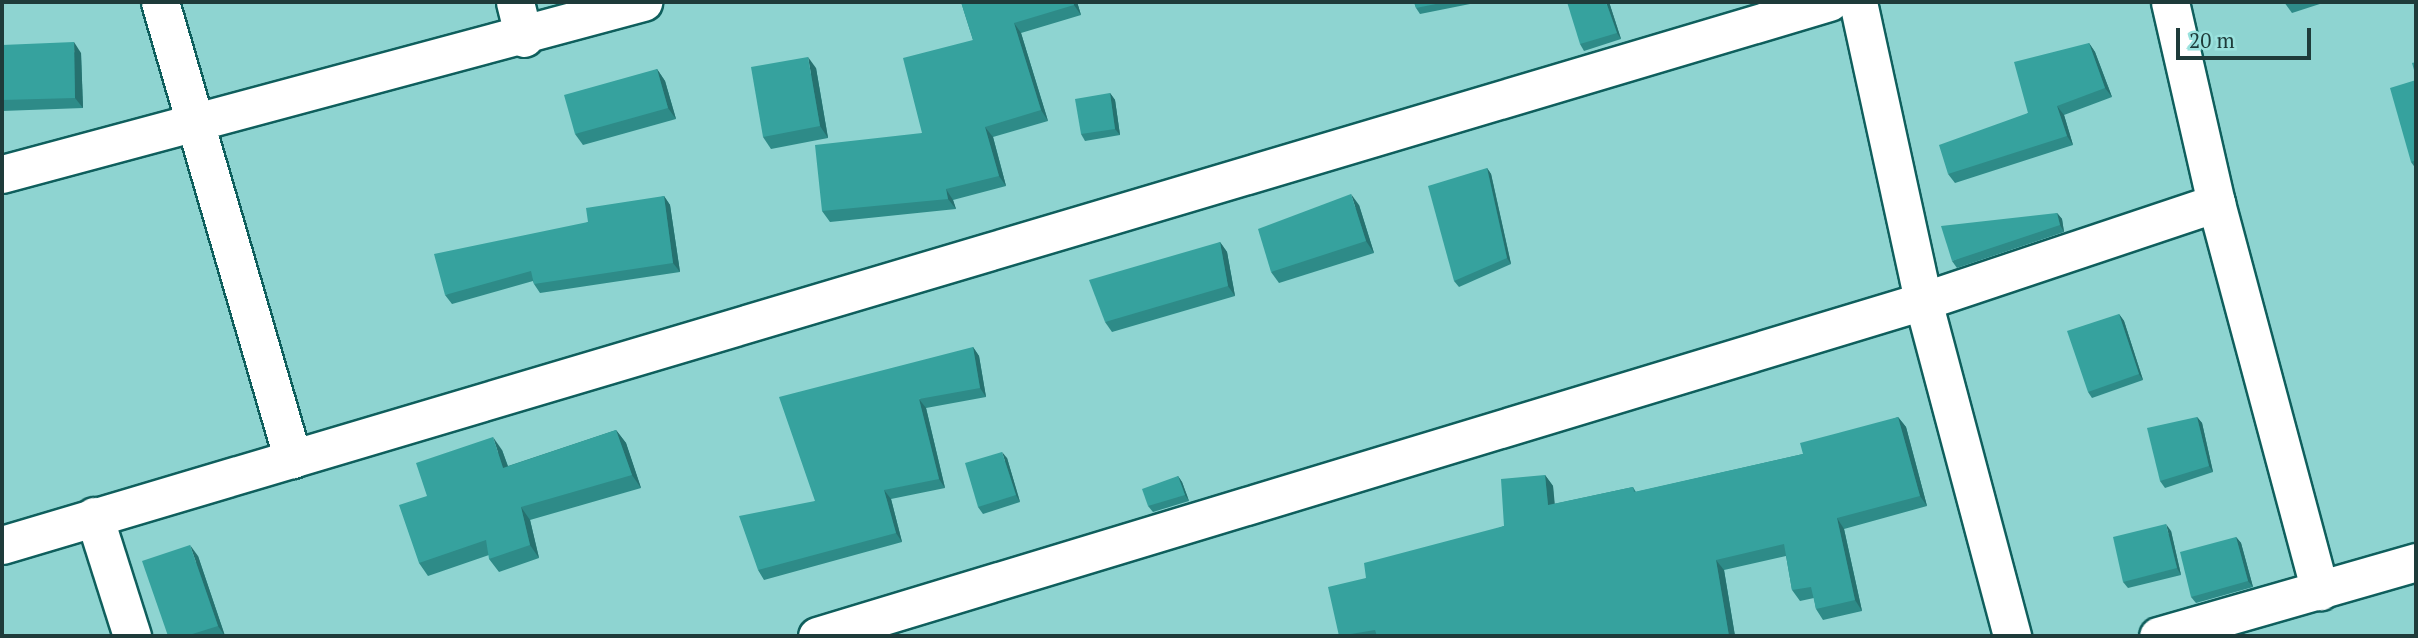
<!DOCTYPE html>
<style>
body{margin:0}
#map{position:relative;width:2418px;height:638px;overflow:hidden;background:#8ed4d1;font-family:"PT Serif",serif}
div>[style]{position:absolute}
.roads{filter:drop-shadow(2px 0 #0f5f5d) drop-shadow(-2px 0 #0f5f5d) drop-shadow(0 2px #0f5f5d) drop-shadow(0 -2px #0f5f5d)}
.minor>*{height:37px;margin:-18.5px;padding:0 18.5px;transform-origin:18.5px;border-radius:18.5px;background:#fff}
.wall>*{inset:0;background:#2e8b88}
.shaded-wall>*{inset:0;background:#26716f}
.building>*{inset:0;background:#36a29e}
span{translate:-50% -50%;white-space:nowrap;text-align:center;line-height:1.15;-webkit-text-stroke:5px #9ae2de;paint-order:stroke}
.frame{position:absolute;inset:0;border:4px solid #1e3b3a;pointer-events:none}
.scale{position:absolute;left:2176px;top:28px;width:135px;height:32px;box-sizing:border-box;border:4px solid #1e3b3a;border-top:0;padding-left:9px;font-size:21px;line-height:24px;white-space:nowrap;color:#1e3b3a;-webkit-text-stroke:5px #9ae2de;paint-order:stroke}
</style>
<div id="map">
<div class="roads">
<div class="minor">
<i style="left:160px;top:2px;width:476px;rotate:73.8deg"></i>
<i style="left:515px;top:2px;width:37px;rotate:76deg"></i>
<i style="left:1858px;top:2px;width:306px;rotate:77.7deg"></i>
<i style="left:1923px;top:301px;width:347px;rotate:75.1deg"></i>
<i style="left:2170px;top:2px;width:206px;rotate:77.1deg"></i>
<i style="left:2216px;top:203px;width:402px;rotate:75deg"></i>
<i style="left:2px;top:174px;width:664px;rotate:-15.02deg"></i>
<i style="left:94px;top:516px;width:126px;rotate:72.4deg"></i>
<i style="left:2px;top:545px;width:1906px;rotate:-16.55deg"></i>
<i style="left:817px;top:636px;width:1156px;rotate:-16.85deg"></i>
<i style="left:1923px;top:301px;width:309px;rotate:-18.5deg"></i>
<i style="left:2158px;top:636px;width:268px;rotate:-16deg"></i>
</div>
</div>
<div class="wall">
<i style="clip-path:polygon(961px 2px,1077px 2px,1081px 15px,1021px 33px,1048px 121px,993px 137px,1006px 186px,953px 200px,956px 209px,830px 222px,822px 211px,922px 133px,973px 40px)"></i>
<i style="clip-path:polygon(1414px 2px,1480px 2px,1420px 14px,1416px 8px)"></i>
<i style="clip-path:polygon(1609px 2px,1621px 39px,1584px 51px,1580px 44px)"></i>
<i style="clip-path:polygon(2284px 2px,2326px 2px,2292px 13px)"></i>
<i style="clip-path:polygon(2089px 43px,2095px 52px,2112px 97px,2064px 115px,2073px 145px,1955px 183px,1948px 174px,2028px 113px)"></i>
<i style="clip-path:polygon(2px 45px,81px 53px,83px 108px,2px 111px)"></i>
<i style="clip-path:polygon(816px 68px,828px 138px,771px 149px,763px 137px)"></i>
<i style="clip-path:polygon(657px 69px,665px 81px,676px 119px,583px 145px,575px 134px)"></i>
<i style="clip-path:polygon(2416px 80px,2416px 169px,2411px 162px)"></i>
<i style="clip-path:polygon(1110px 93px,1115px 100px,1120px 135px,1085px 141px,1081px 134px)"></i>
<i style="clip-path:polygon(1487px 168px,1491px 174px,1511px 264px,1459px 287px,1454px 281px)"></i>
<i style="clip-path:polygon(664px 196px,670px 205px,680px 272px,540px 293px,534px 284px,533px 281px,452px 304px,445px 295px,588px 222px)"></i>
<i style="clip-path:polygon(1359px 205px,1374px 253px,1279px 283px,1271px 272px)"></i>
<i style="clip-path:polygon(2057px 213px,2062px 219px,2064px 232px,1957px 268px,1952px 261px)"></i>
<i style="clip-path:polygon(1220px 242px,1227px 252px,1235px 296px,1112px 332px,1105px 322px)"></i>
<i style="clip-path:polygon(2119px 314px,2124px 321px,2143px 380px,2092px 398px,2088px 392px)"></i>
<i style="clip-path:polygon(973px 347px,979px 356px,986px 397px,926px 408px,945px 488px,891px 499px,902px 542px,764px 580px,758px 570px,815px 501px)"></i>
<i style="clip-path:polygon(1898px 417px,1906px 427px,1927px 506px,1844px 529px,1862px 611px,1823px 620px,1816px 609px,1814px 598px,1800px 601px,1792px 590px,1786px 556px,1724px 570px,1735px 636px,1339px 636px,1366px 578px,1504px 526px,1545px 475px,1553px 486px,1554px 504px,1633px 487px,1636px 492px,1803px 454px)"></i>
<i style="clip-path:polygon(2197px 417px,2202px 423px,2213px 472px,2165px 488px,2160px 481px)"></i>
<i style="clip-path:polygon(616px 430px,626px 443px,641px 488px,530px 520px,539px 558px,499px 572px,489px 559px,489px 555px,428px 576px,419px 563px,427px 496px,502px 450px,508px 466px)"></i>
<i style="clip-path:polygon(1007px 458px,1020px 502px,983px 514px,978px 507px)"></i>
<i style="clip-path:polygon(1178px 476px,1182px 482px,1189px 501px,1153px 512px,1148px 506px)"></i>
<i style="clip-path:polygon(2171px 531px,2181px 575px,2128px 588px,2123px 582px)"></i>
<i style="clip-path:polygon(2236px 537px,2241px 543px,2253px 587px,2196px 603px,2191px 597px)"></i>
<i style="clip-path:polygon(198px 556px,225px 636px,168px 636px)"></i>
</div>
<div class="shaded-wall">
<i style="clip-path:polygon(1073px 2px,1077px 2px,1081px 15px,1074px 5px)"></i>
<i style="clip-path:polygon(1606px 2px,1609px 2px,1621px 39px,1617px 33px)"></i>
<i style="clip-path:polygon(1014px 23px,1021px 33px,1048px 121px,1041px 110px)"></i>
<i style="clip-path:polygon(74px 42px,81px 53px,83px 108px,75px 98px)"></i>
<i style="clip-path:polygon(2089px 43px,2095px 52px,2112px 97px,2105px 88px)"></i>
<i style="clip-path:polygon(808px 57px,816px 68px,828px 138px,820px 126px)"></i>
<i style="clip-path:polygon(657px 69px,665px 81px,676px 119px,668px 108px)"></i>
<i style="clip-path:polygon(1110px 93px,1115px 100px,1120px 135px,1115px 129px)"></i>
<i style="clip-path:polygon(2057px 106px,2064px 115px,2073px 145px,2067px 136px)"></i>
<i style="clip-path:polygon(985px 127px,993px 137px,1006px 186px,999px 176px)"></i>
<i style="clip-path:polygon(1487px 168px,1491px 174px,1511px 264px,1507px 258px)"></i>
<i style="clip-path:polygon(946px 189px,953px 200px,956px 209px,948px 199px)"></i>
<i style="clip-path:polygon(1351px 194px,1359px 205px,1374px 253px,1366px 241px)"></i>
<i style="clip-path:polygon(664px 196px,670px 205px,680px 272px,673px 263px)"></i>
<i style="clip-path:polygon(2057px 213px,2062px 219px,2064px 232px,2060px 225px)"></i>
<i style="clip-path:polygon(1220px 242px,1227px 252px,1235px 296px,1228px 286px)"></i>
<i style="clip-path:polygon(2119px 314px,2124px 321px,2143px 380px,2139px 374px)"></i>
<i style="clip-path:polygon(973px 347px,979px 356px,986px 397px,980px 388px)"></i>
<i style="clip-path:polygon(919px 399px,926px 408px,945px 488px,939px 479px)"></i>
<i style="clip-path:polygon(1898px 417px,1906px 427px,1927px 506px,1920px 496px)"></i>
<i style="clip-path:polygon(2197px 417px,2202px 423px,2213px 472px,2209px 466px)"></i>
<i style="clip-path:polygon(616px 430px,626px 443px,641px 488px,632px 475px)"></i>
<i style="clip-path:polygon(493px 437px,502px 450px,513px 481px,503px 468px)"></i>
<i style="clip-path:polygon(1002px 452px,1007px 458px,1020px 502px,1016px 495px)"></i>
<i style="clip-path:polygon(1545px 475px,1553px 486px,1556px 516px,1548px 505px)"></i>
<i style="clip-path:polygon(1178px 476px,1182px 482px,1189px 501px,1185px 495px)"></i>
<i style="clip-path:polygon(884px 490px,891px 499px,902px 542px,896px 533px)"></i>
<i style="clip-path:polygon(521px 507px,530px 520px,539px 558px,530px 545px)"></i>
<i style="clip-path:polygon(1837px 518px,1844px 529px,1862px 611px,1855px 600px)"></i>
<i style="clip-path:polygon(2166px 524px,2171px 531px,2181px 575px,2177px 568px)"></i>
<i style="clip-path:polygon(2236px 537px,2241px 543px,2253px 587px,2248px 581px)"></i>
<i style="clip-path:polygon(190px 545px,198px 556px,225px 636px,218px 626px)"></i>
<i style="clip-path:polygon(1716px 560px,1724px 570px,1735px 636px,1729px 636px)"></i>
</div>
<div class="building">
<i style="clip-path:polygon(961px 2px,1073px 2px,1074px 5px,1014px 23px,1041px 110px,985px 127px,999px 176px,946px 189px,948px 199px,822px 211px,815px 145px,922px 133px,903px 58px,973px 40px)"></i>
<i style="clip-path:polygon(1414px 2px,1446px 2px,1416px 8px)"></i>
<i style="clip-path:polygon(1567px 2px,1606px 2px,1617px 33px,1580px 44px)"></i>
<i style="clip-path:polygon(74px 42px,75px 98px,2px 100px,2px 45px)"></i>
<i style="clip-path:polygon(2089px 43px,2105px 88px,2057px 106px,2067px 136px,1948px 174px,1939px 145px,2028px 113px,2014px 62px)"></i>
<i style="clip-path:polygon(808px 57px,820px 126px,763px 137px,751px 67px)"></i>
<i style="clip-path:polygon(2416px 62px,2416px 77px,2412px 63px)"></i>
<i style="clip-path:polygon(657px 69px,668px 108px,575px 134px,564px 95px)"></i>
<i style="clip-path:polygon(2416px 80px,2416px 160px,2411px 162px,2390px 88px)"></i>
<i style="clip-path:polygon(1110px 93px,1115px 129px,1081px 134px,1075px 99px)"></i>
<i style="clip-path:polygon(1487px 168px,1507px 258px,1454px 281px,1428px 186px)"></i>
<i style="clip-path:polygon(1351px 194px,1366px 241px,1271px 272px,1258px 229px)"></i>
<i style="clip-path:polygon(664px 196px,673px 263px,534px 284px,531px 271px,445px 295px,434px 254px,588px 222px,586px 208px)"></i>
<i style="clip-path:polygon(2057px 213px,2060px 225px,1952px 261px,1941px 226px)"></i>
<i style="clip-path:polygon(1220px 242px,1228px 286px,1105px 322px,1089px 280px)"></i>
<i style="clip-path:polygon(2119px 314px,2139px 374px,2088px 392px,2067px 331px)"></i>
<i style="clip-path:polygon(973px 347px,980px 388px,919px 399px,939px 479px,884px 490px,896px 533px,758px 570px,739px 516px,815px 501px,779px 397px)"></i>
<i style="clip-path:polygon(1898px 417px,1920px 496px,1837px 518px,1855px 600px,1816px 609px,1811px 587px,1792px 590px,1784px 544px,1716px 560px,1729px 636px,1377px 636px,1375px 630px,1339px 636px,1328px 587px,1366px 578px,1364px 563px,1504px 526px,1501px 479px,1545px 475px,1548px 505px,1633px 487px,1634px 492px,1803px 454px,1800px 443px)"></i>
<i style="clip-path:polygon(2197px 417px,2209px 466px,2160px 481px,2147px 428px)"></i>
<i style="clip-path:polygon(616px 430px,632px 475px,521px 507px,530px 545px,489px 559px,486px 540px,419px 563px,399px 505px,427px 496px,416px 463px,493px 437px,503px 468px)"></i>
<i style="clip-path:polygon(1002px 452px,1016px 495px,978px 507px,965px 463px)"></i>
<i style="clip-path:polygon(1178px 476px,1185px 495px,1148px 506px,1142px 489px)"></i>
<i style="clip-path:polygon(2166px 524px,2177px 568px,2123px 582px,2113px 537px)"></i>
<i style="clip-path:polygon(2236px 537px,2248px 581px,2191px 597px,2180px 552px)"></i>
<i style="clip-path:polygon(190px 545px,218px 626px,186px 636px,168px 636px,142px 561px)"></i>
</div>
<div class="frame"></div>
<div class="scale">20 m</div>
</div>
